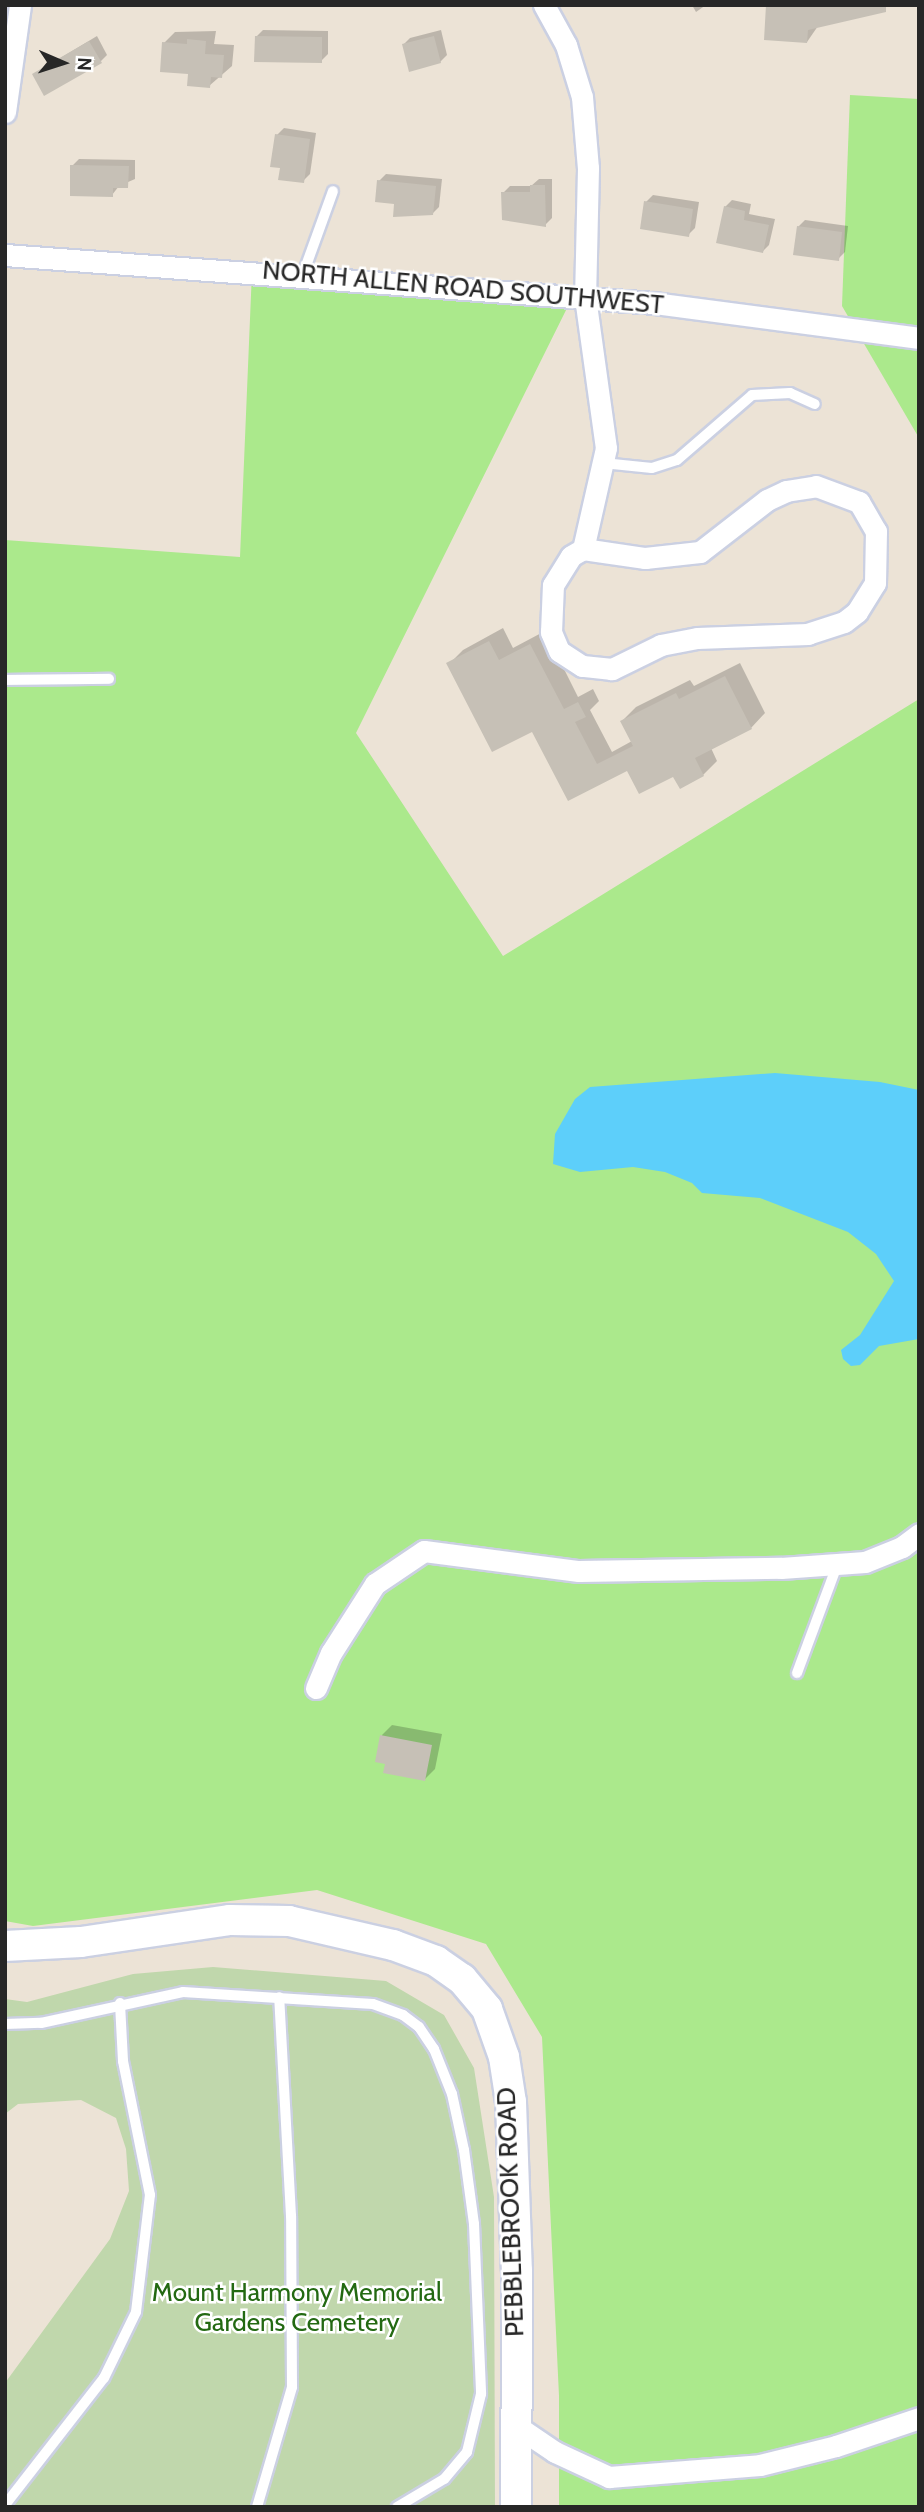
<!DOCTYPE html>
<style>
body{margin:0}
#map{position:relative;width:924px;height:2512px;overflow:hidden;background:#ece3d6;font-family:Cabin,sans-serif}
div>[style]{position:absolute}
.green>*{inset:0;background:#abe98c}
.cemetery>*{inset:0;background:#c0d7ac}
.water>*{inset:0;background:#5dcffa}
.shadow>*{inset:0;background:#0003}
.building>*{inset:0;background:#c6c0b6}
.roads{filter:drop-shadow(2px 0 #cbd0e2) drop-shadow(-2px 0 #cbd0e2) drop-shadow(0 2px #cbd0e2) drop-shadow(0 -2px #cbd0e2)}
.lane>*{height:10px;margin:-5px;padding:0 5px;transform-origin:5px;border-radius:5px;background:#fff}
.street>*{height:21px;margin:-10.5px;padding:0 10.5px;transform-origin:10.5px;border-radius:10.5px;background:#fff}
.secondary>*{height:30px;margin:-15px;padding:0 15px;transform-origin:15px;border-radius:15px;background:#fff}
span{translate:-50% -50%;white-space:nowrap;text-align:center;line-height:1.15;-webkit-text-stroke:5px #fff;paint-order:stroke}
.street-label{font-size:26px;color:#272727}
.park-label{font-size:26px;color:#236912}
.frame{position:absolute;inset:0;border:7px solid #272727;pointer-events:none}
.north{position:absolute;left:28px;top:28px;width:70px;height:70px;-webkit-text-stroke:5px #fff;paint-order:stroke;rotate:93deg;font-size:19px;font-weight:700;line-height:28px;text-align:center;color:#272727}
.north::after{content:'';display:block;margin:auto;width:24px;height:32px;background:#272727;clip-path:polygon(50% 0,100% 100%,50% 72%,0 100%)}
</style>
<div id="map">
<div class="green">
<i style="clip-path:polygon(850px 95px,919px 99px,919px 438px,842px 306px)"></i>
<i style="clip-path:polygon(252px 271px,577px 288px,356px 733px,503px 956px,919px 699px,919px 2507px,559px 2507px,559px 2396px,542px 2037px,486px 1944px,317px 1890px,33px 1926px,5px 1921px,5px 540px,240px 557px)"></i>
</div>
<div class="cemetery">
<i style="clip-path:polygon(213px 1967px,386px 1981px,444px 2015px,474px 2068px,494px 2197px,495px 2507px,5px 2507px,5px 2383px,110px 2239px,129px 2191px,126px 2149px,116px 2118px,81px 2100px,18px 2104px,5px 2114px,5px 1999px,27px 2002px,133px 1974px)"></i>
</div>
<div class="water">
<i style="clip-path:polygon(775px 1073px,880px 1082px,919px 1090px,919px 1339px,879px 1346px,860px 1365px,851px 1366px,843px 1359px,841px 1350px,860px 1335px,894px 1281px,876px 1254px,848px 1232px,760px 1198px,702px 1193px,692px 1183px,665px 1172px,633px 1167px,580px 1172px,553px 1164px,555px 1134px,575px 1099px,590px 1087px)"></i>
</div>
<div class="shadow">
<i style="clip-path:polygon(692px 5px,706px 5px,696px 12px)"></i>
<i style="clip-path:polygon(768px 5px,888px 5px,882px 11px,818px 26px,807px 42px)"></i>
<i style="clip-path:polygon(263px 30px,328px 31px,328px 54px,321px 61px,256px 37px)"></i>
<i style="clip-path:polygon(441px 30px,447px 55px,440px 62px,403px 45px,410px 38px)"></i>
<i style="clip-path:polygon(216px 31px,214px 44px,234px 45px,232px 66px,209px 86px,190px 73px,164px 43px,175px 32px)"></i>
<i style="clip-path:polygon(97px 36px,107px 55px,101px 61px,34px 74px)"></i>
<i style="clip-path:polygon(284px 128px,316px 133px,310px 174px,303px 181px,282px 167px,277px 135px)"></i>
<i style="clip-path:polygon(79px 159px,135px 160px,135px 179px,119px 186px,112px 195px,72px 166px)"></i>
<i style="clip-path:polygon(386px 174px,442px 179px,439px 207px,432px 214px,395px 202px,379px 181px)"></i>
<i style="clip-path:polygon(539px 179px,552px 179px,552px 218px,545px 225px,503px 193px,510px 186px,531px 186px)"></i>
<i style="clip-path:polygon(653px 195px,699px 202px,695px 228px,688px 235px,646px 202px)"></i>
<i style="clip-path:polygon(732px 200px,751px 204px,749px 214px,775px 219px,769px 245px,762px 252px,725px 207px)"></i>
<i style="clip-path:polygon(805px 220px,848px 226px,845px 252px,838px 259px,798px 227px)"></i>
<i style="clip-path:polygon(503px 628px,513px 648px,545px 631px,578px 697px,593px 689px,599px 701px,590px 710px,612px 752px,632px 741px,622px 721px,636px 707px,690px 680px,694px 686px,740px 663px,765px 713px,751px 728px,711px 748px,717px 761px,703px 775px,627px 768px,569px 799px,533px 729px,449px 664px,463px 650px)"></i>
<i style="clip-path:polygon(392px 1725px,442px 1734px,435px 1769px,425px 1779px,387px 1763px,382px 1735px)"></i>
</div>
<div class="building">
<i style="clip-path:polygon(766px 5px,886px 5px,886px 12px,808px 30px,807px 43px,764px 40px)"></i>
<i style="clip-path:polygon(255px 36px,322px 37px,322px 63px,254px 62px)"></i>
<i style="clip-path:polygon(434px 36px,441px 63px,409px 72px,402px 44px)"></i>
<i style="clip-path:polygon(187px 39px,206px 41px,205px 54px,224px 55px,222px 78px,211px 77px,210px 88px,187px 86px,188px 74px,160px 72px,162px 42px,187px 44px)"></i>
<i style="clip-path:polygon(89px 41px,102px 63px,44px 96px,32px 74px)"></i>
<i style="clip-path:polygon(275px 134px,310px 139px,304px 183px,278px 180px,280px 168px,270px 167px)"></i>
<i style="clip-path:polygon(70px 165px,129px 166px,128px 188px,113px 188px,113px 197px,70px 196px)"></i>
<i style="clip-path:polygon(377px 180px,436px 186px,433px 215px,393px 217px,394px 204px,375px 202px)"></i>
<i style="clip-path:polygon(530px 185px,545px 185px,546px 227px,502px 220px,501px 192px,530px 192px)"></i>
<i style="clip-path:polygon(644px 201px,693px 209px,689px 237px,640px 229px)"></i>
<i style="clip-path:polygon(724px 206px,745px 211px,744px 220px,769px 225px,763px 253px,716px 243px)"></i>
<i style="clip-path:polygon(797px 226px,842px 232px,839px 261px,793px 255px)"></i>
<i style="clip-path:polygon(489px 641px,499px 660px,530px 644px,564px 709px,578px 702px,586px 717px,575px 722px,597px 764px,633px 746px,620px 721px,676px 693px,679px 699px,725px 676px,752px 729px,695px 758px,704px 776px,680px 789px,673px 777px,639px 794px,627px 771px,568px 801px,532px 732px,492px 752px,446px 663px)"></i>
<i style="clip-path:polygon(380px 1735px,432px 1745px,425px 1781px,383px 1773px,385px 1764px,375px 1762px)"></i>
</div>
<div class="roads">
<div class="lane">
<i style="left:303px;top:274px;width:88px;rotate:-70.1deg"></i>
<i style="left:603px;top:463px;width:49px;rotate:5.8deg"></i>
<i style="left:652px;top:468px;width:26px;rotate:-18deg"></i>
<i style="left:677px;top:460px;width:99px;rotate:-40.9deg"></i>
<i style="left:752px;top:395px;width:38px;rotate:-3deg"></i>
<i style="left:790px;top:393px;width:27px;rotate:24deg"></i>
<i style="left:5px;top:680px;width:104px;rotate:-0.6deg"></i>
<i style="left:797px;top:1673px;width:117px;rotate:-69.6deg"></i>
<i style="left:5px;top:2024px;width:36px;rotate:-2deg"></i>
<i style="left:41px;top:2023px;width:145px;rotate:-12.3deg"></i>
<i style="left:183px;top:1992px;width:190px;rotate:3.6deg"></i>
<i style="left:373px;top:2004px;width:32px;rotate:20deg"></i>
<i style="left:403px;top:2015px;width:20px;rotate:37deg"></i>
<i style="left:419px;top:2027px;width:27px;rotate:56deg"></i>
<i style="left:434px;top:2049px;width:48px;rotate:68.2deg"></i>
<i style="left:452px;top:2094px;width:57px;rotate:77.9deg"></i>
<i style="left:464px;top:2150px;width:75px;rotate:82.3deg"></i>
<i style="left:474px;top:2224px;width:170px;rotate:87.6deg"></i>
<i style="left:481px;top:2394px;width:60px;rotate:103.6deg"></i>
<i style="left:467px;top:2452px;width:35px;rotate:130deg"></i>
<i style="left:444px;top:2479px;width:55px;rotate:149.2deg"></i>
<i style="left:5px;top:2505px;width:161px;rotate:-52.1deg"></i>
<i style="left:104px;top:2378px;width:73px;rotate:-64.1deg"></i>
<i style="left:136px;top:2312px;width:118px;rotate:-83.2deg"></i>
<i style="left:150px;top:2195px;width:137px;rotate:-101.4deg"></i>
<i style="left:123px;top:2061px;width:58px;rotate:-93deg"></i>
<i style="left:257px;top:2507px;width:125px;rotate:-73.7deg"></i>
<i style="left:292px;top:2387px;width:171px;rotate:-90.3deg"></i>
<i style="left:291px;top:2216px;width:219px;rotate:-93.1deg"></i>
</div>
<div class="street">
<i style="left:544px;top:5px;width:46px;rotate:61.2deg"></i>
<i style="left:566px;top:45px;width:54px;rotate:72.9deg"></i>
<i style="left:582px;top:97px;width:71px;rotate:85.2deg"></i>
<i style="left:588px;top:168px;width:129px;rotate:91.3deg"></i>
<i style="left:585px;top:297px;width:152px;rotate:82.1deg"></i>
<i style="left:606px;top:448px;width:104px;rotate:102.8deg"></i>
<i style="left:5px;top:112px;width:108px;rotate:-82deg"></i>
<i style="left:5px;top:255px;width:651px;rotate:4.23deg"></i>
<i style="left:654px;top:303px;width:267px;rotate:7.5deg"></i>
<i style="left:816px;top:486px;width:46px;rotate:20.4deg"></i>
<i style="left:859px;top:502px;width:34px;rotate:60deg"></i>
<i style="left:876px;top:531px;width:52px;rotate:91.1deg"></i>
<i style="left:875px;top:583px;width:34px;rotate:122deg"></i>
<i style="left:857px;top:612px;width:16px;rotate:142deg"></i>
<i style="left:844px;top:622px;width:38px;rotate:162deg"></i>
<i style="left:808px;top:634px;width:111px;rotate:177.9deg"></i>
<i style="left:697px;top:638px;width:37px;rotate:169deg"></i>
<i style="left:661px;top:645px;width:55px;rotate:153.9deg"></i>
<i style="left:612px;top:669px;width:30px;rotate:-174deg"></i>
<i style="left:582px;top:666px;width:27px;rotate:-147deg"></i>
<i style="left:559px;top:651px;width:21px;rotate:-113deg"></i>
<i style="left:551px;top:632px;width:47px;rotate:-87.6deg"></i>
<i style="left:553px;top:585px;width:34px;rotate:-58deg"></i>
<i style="left:571px;top:556px;width:14px;rotate:-30deg"></i>
<i style="left:583px;top:549px;width:63px;rotate:8.3deg"></i>
<i style="left:645px;top:558px;width:55px;rotate:-6.2deg"></i>
<i style="left:700px;top:552px;width:85px;rotate:-37.8deg"></i>
<i style="left:767px;top:500px;width:21px;rotate:-25deg"></i>
<i style="left:786px;top:491px;width:30px;rotate:-9deg"></i>
<i style="left:316px;top:1688px;width:38px;rotate:-67deg"></i>
<i style="left:331px;top:1653px;width:82px;rotate:-57.5deg"></i>
<i style="left:375px;top:1584px;width:59px;rotate:-34deg"></i>
<i style="left:424px;top:1551px;width:156px;rotate:7.4deg"></i>
<i style="left:579px;top:1571px;width:202px;rotate:-0.9deg"></i>
<i style="left:781px;top:1568px;width:84px;rotate:-4.1deg"></i>
<i style="left:865px;top:1562px;width:40px;rotate:-22deg"></i>
<i style="left:902px;top:1547px;width:21px;rotate:-37deg"></i>
<i style="left:515px;top:2425px;width:48px;rotate:34deg"></i>
<i style="left:555px;top:2452px;width:60px;rotate:24.8deg"></i>
<i style="left:609px;top:2477px;width:151px;rotate:-4.5deg"></i>
<i style="left:760px;top:2465px;width:78px;rotate:-14deg"></i>
<i style="left:836px;top:2446px;width:88px;rotate:-18.6deg"></i>
</div>
<div class="secondary">
<i style="left:5px;top:1946px;width:76px;rotate:-3deg"></i>
<i style="left:81px;top:1942px;width:151px;rotate:-8.4deg"></i>
<i style="left:230px;top:1920px;width:59px;rotate:1deg"></i>
<i style="left:289px;top:1921px;width:107px;rotate:13deg"></i>
<i style="left:393px;top:1945px;width:46px;rotate:20.4deg"></i>
<i style="left:436px;top:1961px;width:32px;rotate:35deg"></i>
<i style="left:462px;top:1979px;width:39px;rotate:50deg"></i>
<i style="left:487px;top:2009px;width:51px;rotate:70.5deg"></i>
<i style="left:504px;top:2057px;width:46px;rotate:81.2deg"></i>
<i style="left:511px;top:2102px;width:169px;rotate:88deg"></i>
<i style="left:517px;top:2271px;width:236px;rotate:90.2deg"></i>
</div>
</div>
<div class="street-label">
<span style="left:463px;top:288px;rotate:5deg">NORTH ALLEN ROAD SOUTHWEST</span>
<span style="left:511px;top:2212px;rotate:-92deg">PEBBLEBROOK ROAD</span>
</div>
<div class="park-label">
<span style="left:297px;top:2308px">Mount Harmony Memorial<br>Gardens Cemetery</span>
</div>
<div class="frame"></div>
<div class="north">N</div>
</div>
